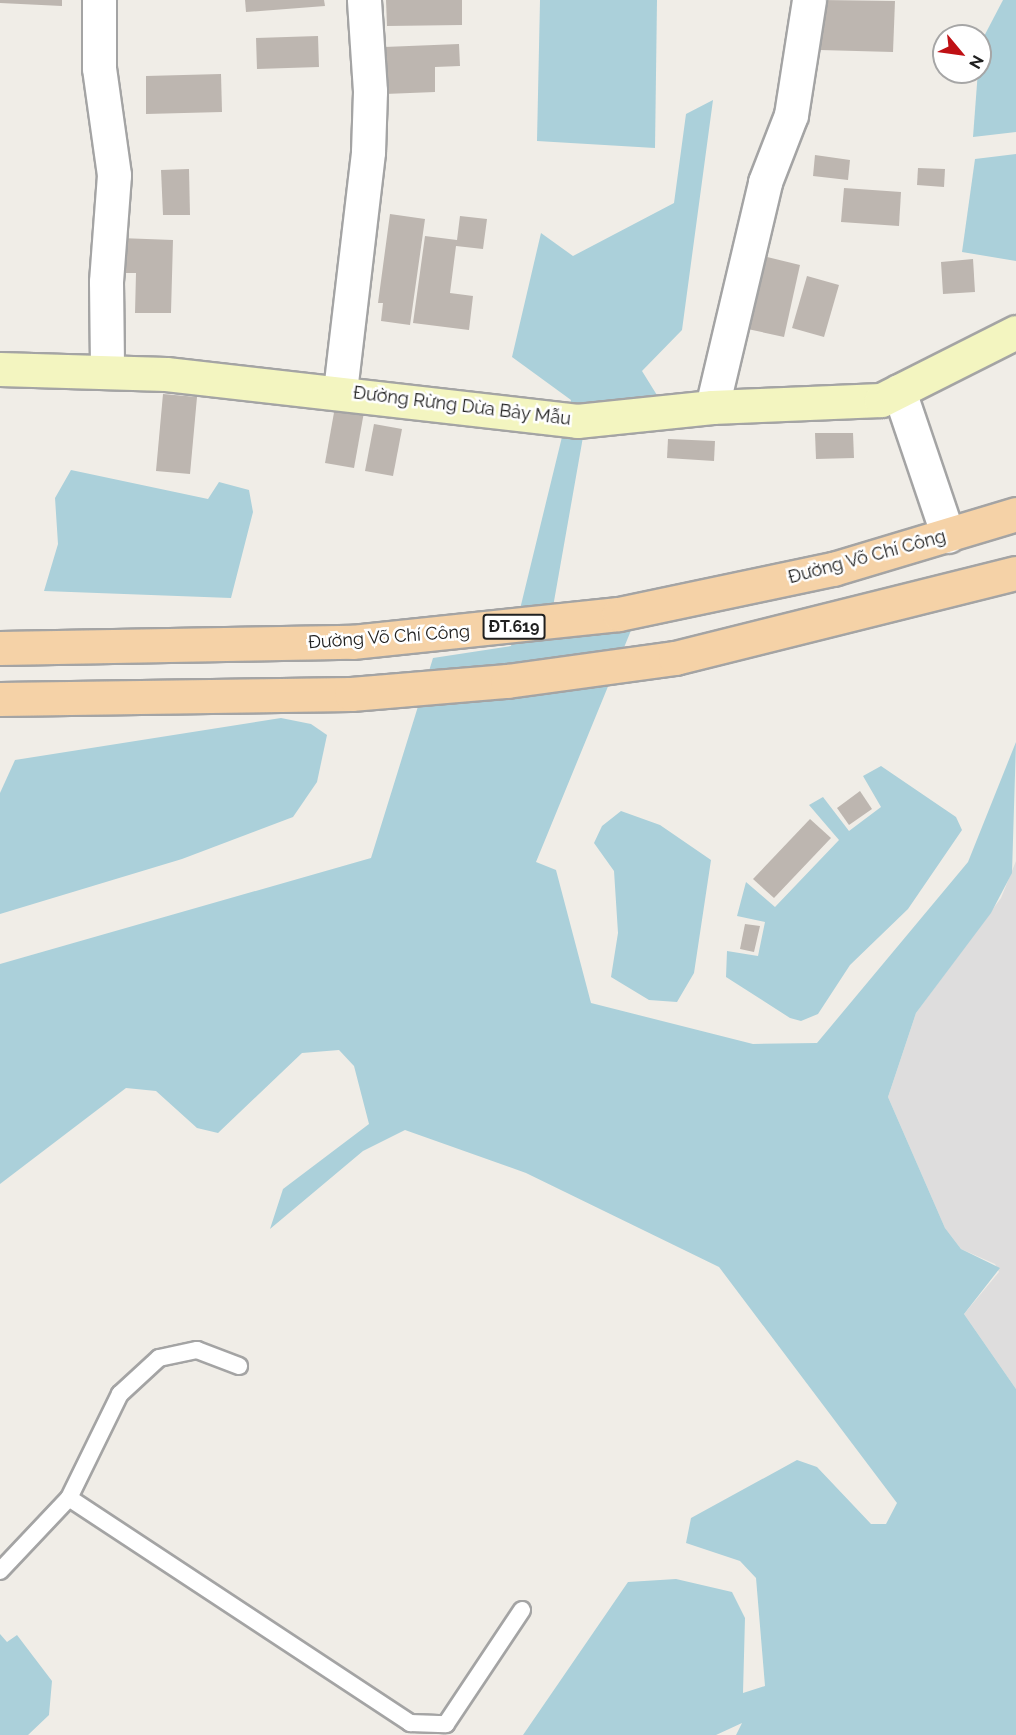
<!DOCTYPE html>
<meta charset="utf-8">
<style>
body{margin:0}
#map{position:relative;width:1016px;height:1735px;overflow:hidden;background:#f0ede7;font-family:Raleway,sans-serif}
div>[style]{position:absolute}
.residential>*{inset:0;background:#dedddd}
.water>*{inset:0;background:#abd0da}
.building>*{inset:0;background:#bdb6b0}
.roads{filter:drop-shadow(2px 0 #a4a4a4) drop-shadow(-2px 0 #a4a4a4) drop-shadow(0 2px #a4a4a4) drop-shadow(0 -2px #a4a4a4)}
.lane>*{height:16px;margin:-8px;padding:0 8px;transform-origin:8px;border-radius:8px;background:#fff}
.street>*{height:33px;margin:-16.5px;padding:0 16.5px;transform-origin:16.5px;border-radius:16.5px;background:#fff}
.secondary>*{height:33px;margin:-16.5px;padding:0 16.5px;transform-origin:16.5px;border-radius:16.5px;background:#f3f5c0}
.primary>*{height:33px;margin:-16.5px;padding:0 16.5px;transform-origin:16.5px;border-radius:16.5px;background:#f5d2a7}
span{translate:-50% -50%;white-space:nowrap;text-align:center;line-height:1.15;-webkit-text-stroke:5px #fff;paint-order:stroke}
.shield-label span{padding:2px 4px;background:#fff;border:2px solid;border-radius:4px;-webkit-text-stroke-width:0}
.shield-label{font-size:16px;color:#202020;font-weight:700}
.street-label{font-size:18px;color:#202020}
.north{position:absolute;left:932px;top:24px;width:60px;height:60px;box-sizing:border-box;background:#fff;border:2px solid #a6a6a6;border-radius:50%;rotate:119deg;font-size:16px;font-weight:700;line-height:24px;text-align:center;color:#202020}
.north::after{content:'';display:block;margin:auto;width:21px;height:27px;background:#bf1014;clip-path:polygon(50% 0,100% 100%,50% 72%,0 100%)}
</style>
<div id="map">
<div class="residential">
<i style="clip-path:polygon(1016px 861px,1016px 1389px,964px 1314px,999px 1272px,995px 1264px,961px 1249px,945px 1228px,888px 1097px,916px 1013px,1001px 898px)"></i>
</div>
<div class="water">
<i style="clip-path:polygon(540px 0,657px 0,655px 148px,537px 141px)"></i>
<i style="clip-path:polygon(1003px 0,1016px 0,1016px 132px,973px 137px,980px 44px)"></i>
<i style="clip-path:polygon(713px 100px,682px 330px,642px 371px,660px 400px,589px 403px,547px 641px,632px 628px,536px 862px,556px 870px,591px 1003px,753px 1044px,817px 1043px,968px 862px,1016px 742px,1012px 873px,991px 913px,916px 1013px,888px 1097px,945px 1228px,961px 1249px,1000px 1268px,964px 1314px,1016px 1389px,1016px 1735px,736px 1735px,742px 1723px,716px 1735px,523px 1735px,628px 1582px,676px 1579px,732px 1592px,745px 1618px,743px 1693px,765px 1686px,756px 1578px,740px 1561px,686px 1543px,691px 1518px,797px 1460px,817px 1467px,871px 1524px,886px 1524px,897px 1503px,719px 1267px,526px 1173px,405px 1130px,363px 1151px,270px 1229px,283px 1189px,369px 1124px,354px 1066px,339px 1050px,302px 1053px,218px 1133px,197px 1128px,156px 1091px,126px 1088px,0 1184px,0 964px,371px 858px,433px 658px,511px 646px,571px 400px,512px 357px,541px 233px,573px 256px,674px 203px,686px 114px)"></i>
<i style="clip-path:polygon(1016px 154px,1016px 261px,962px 252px,975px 159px)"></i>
<i style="clip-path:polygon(71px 470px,208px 499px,219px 482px,249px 490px,253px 512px,231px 598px,44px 591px,58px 544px,55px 498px)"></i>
<i style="clip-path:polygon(281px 718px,311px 724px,327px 735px,317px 782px,293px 817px,182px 859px,0 914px,0 793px,15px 760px)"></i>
<i style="clip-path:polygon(881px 766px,956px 817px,962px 830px,908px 909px,850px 965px,818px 1014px,801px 1021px,790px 1018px,726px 977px,727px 951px,758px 956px,765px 922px,737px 916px,746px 882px,775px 907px,839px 840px,809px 805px,823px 797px,849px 831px,881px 807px,863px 776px)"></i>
<i style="clip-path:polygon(621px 811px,660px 825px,711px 860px,694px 973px,677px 1002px,649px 1000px,611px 977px,618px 933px,614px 871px,594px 843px,602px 826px)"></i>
<i style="clip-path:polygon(0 1634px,7px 1642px,17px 1635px,52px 1681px,49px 1715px,28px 1735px,0 1735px)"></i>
</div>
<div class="building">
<i style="clip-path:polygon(0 0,62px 0,62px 6px,0 3px)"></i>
<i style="clip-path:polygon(245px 0,324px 0,325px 6px,246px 12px)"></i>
<i style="clip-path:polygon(386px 0,462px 0,462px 25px,387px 26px)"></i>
<i style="clip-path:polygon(822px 0,895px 1px,893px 52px,820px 50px)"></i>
<i style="clip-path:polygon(318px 36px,319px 67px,257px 69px,256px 38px)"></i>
<i style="clip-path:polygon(459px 44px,460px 66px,435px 67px,435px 92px,385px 94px,384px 47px)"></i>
<i style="clip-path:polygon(221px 74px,222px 112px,146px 114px,146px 76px)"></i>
<i style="clip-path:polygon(815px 155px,850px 160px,848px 180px,813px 176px)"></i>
<i style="clip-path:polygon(918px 168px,945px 169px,944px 187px,917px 185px)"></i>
<i style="clip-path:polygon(189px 169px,190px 215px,163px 215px,161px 170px)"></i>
<i style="clip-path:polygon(844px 188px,901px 192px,899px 226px,841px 222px)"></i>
<i style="clip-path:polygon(390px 214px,425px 219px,410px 325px,381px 321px,383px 303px,378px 303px)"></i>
<i style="clip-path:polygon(460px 216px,487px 219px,483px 249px,456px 246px,450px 293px,473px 296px,469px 330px,413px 323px,425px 236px,457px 240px)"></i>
<i style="clip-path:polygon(120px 238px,173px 240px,171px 313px,135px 313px,136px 273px,119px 273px)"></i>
<i style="clip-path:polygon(759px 255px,800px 265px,784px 337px,743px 328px)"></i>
<i style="clip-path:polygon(973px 259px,975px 292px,943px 294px,941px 262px)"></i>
<i style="clip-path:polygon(807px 276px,839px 285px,824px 337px,792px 328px)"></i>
<i style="clip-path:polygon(163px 394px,197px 397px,190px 474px,156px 471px)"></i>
<i style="clip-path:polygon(335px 407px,364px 412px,354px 468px,325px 463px)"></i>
<i style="clip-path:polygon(374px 424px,402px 429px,393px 476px,365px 471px)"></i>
<i style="clip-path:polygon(815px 433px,853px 433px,854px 458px,816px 459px)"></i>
<i style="clip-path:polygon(668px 439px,715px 441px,714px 461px,667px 458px)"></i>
<i style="clip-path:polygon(860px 791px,872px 809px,849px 825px,837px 808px)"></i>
<i style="clip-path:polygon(810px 819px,831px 838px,774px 898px,753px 879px)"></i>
<i style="clip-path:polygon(745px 924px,760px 926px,754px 952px,740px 949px)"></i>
</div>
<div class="roads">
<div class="lane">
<i style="left:69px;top:1498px;width:409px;rotate:33.4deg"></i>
<i style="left:410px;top:1723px;width:36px;rotate:2deg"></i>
<i style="left:446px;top:1724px;width:137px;rotate:-56.3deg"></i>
<i style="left:0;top:1571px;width:100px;rotate:-46.6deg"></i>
<i style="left:69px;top:1498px;width:116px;rotate:-63.9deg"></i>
<i style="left:120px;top:1394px;width:53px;rotate:-42.7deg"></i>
<i style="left:159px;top:1358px;width:39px;rotate:-12deg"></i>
<i style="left:197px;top:1350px;width:45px;rotate:20.9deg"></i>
</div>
<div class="street">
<i style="left:99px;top:0;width:68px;rotate:90deg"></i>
<i style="left:99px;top:68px;width:108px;rotate:82deg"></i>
<i style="left:114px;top:175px;width:107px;rotate:94.3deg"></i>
<i style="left:106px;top:282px;width:88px;rotate:89.3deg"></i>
<i style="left:340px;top:391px;width:241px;rotate:-83.3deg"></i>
<i style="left:368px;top:152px;width:61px;rotate:-88.1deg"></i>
<i style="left:370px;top:91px;width:91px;rotate:-93.8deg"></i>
<i style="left:899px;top:391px;width:153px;rotate:71.3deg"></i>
<i style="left:712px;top:407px;width:231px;rotate:-76.7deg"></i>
<i style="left:765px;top:182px;width:72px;rotate:-68.8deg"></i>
<i style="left:791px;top:115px;width:116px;rotate:-81.1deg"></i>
</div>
<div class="secondary">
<i style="left:0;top:369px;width:166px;rotate:1.7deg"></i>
<i style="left:166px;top:374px;width:414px;rotate:6.5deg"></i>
<i style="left:577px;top:421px;width:136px;rotate:-5.9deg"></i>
<i style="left:712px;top:407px;width:169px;rotate:-2.4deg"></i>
<i style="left:881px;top:400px;width:151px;rotate:-26.7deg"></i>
</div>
<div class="primary">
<i style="left:0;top:648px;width:352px;rotate:-1deg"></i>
<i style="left:352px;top:642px;width:268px;rotate:-6deg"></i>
<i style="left:619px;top:614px;width:219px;rotate:-11.9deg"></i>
<i style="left:833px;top:569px;width:191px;rotate:-16.7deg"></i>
<i style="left:0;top:699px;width:351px;rotate:-0.8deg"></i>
<i style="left:351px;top:694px;width:157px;rotate:-4.8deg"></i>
<i style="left:507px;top:681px;width:170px;rotate:-7.8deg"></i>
<i style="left:675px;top:658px;width:351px;rotate:-14deg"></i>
</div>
</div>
<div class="shield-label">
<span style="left:514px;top:627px">ĐT.619</span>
</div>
<div class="street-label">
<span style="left:462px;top:406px;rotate:7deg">Đường Rừng Dừa Bảy Mẫu</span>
<span style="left:867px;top:557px;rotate:-15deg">Đường Võ Chí Công</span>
<span style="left:389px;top:637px;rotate:-4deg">Đường Võ Chí Công</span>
</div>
<div class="north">N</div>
</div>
